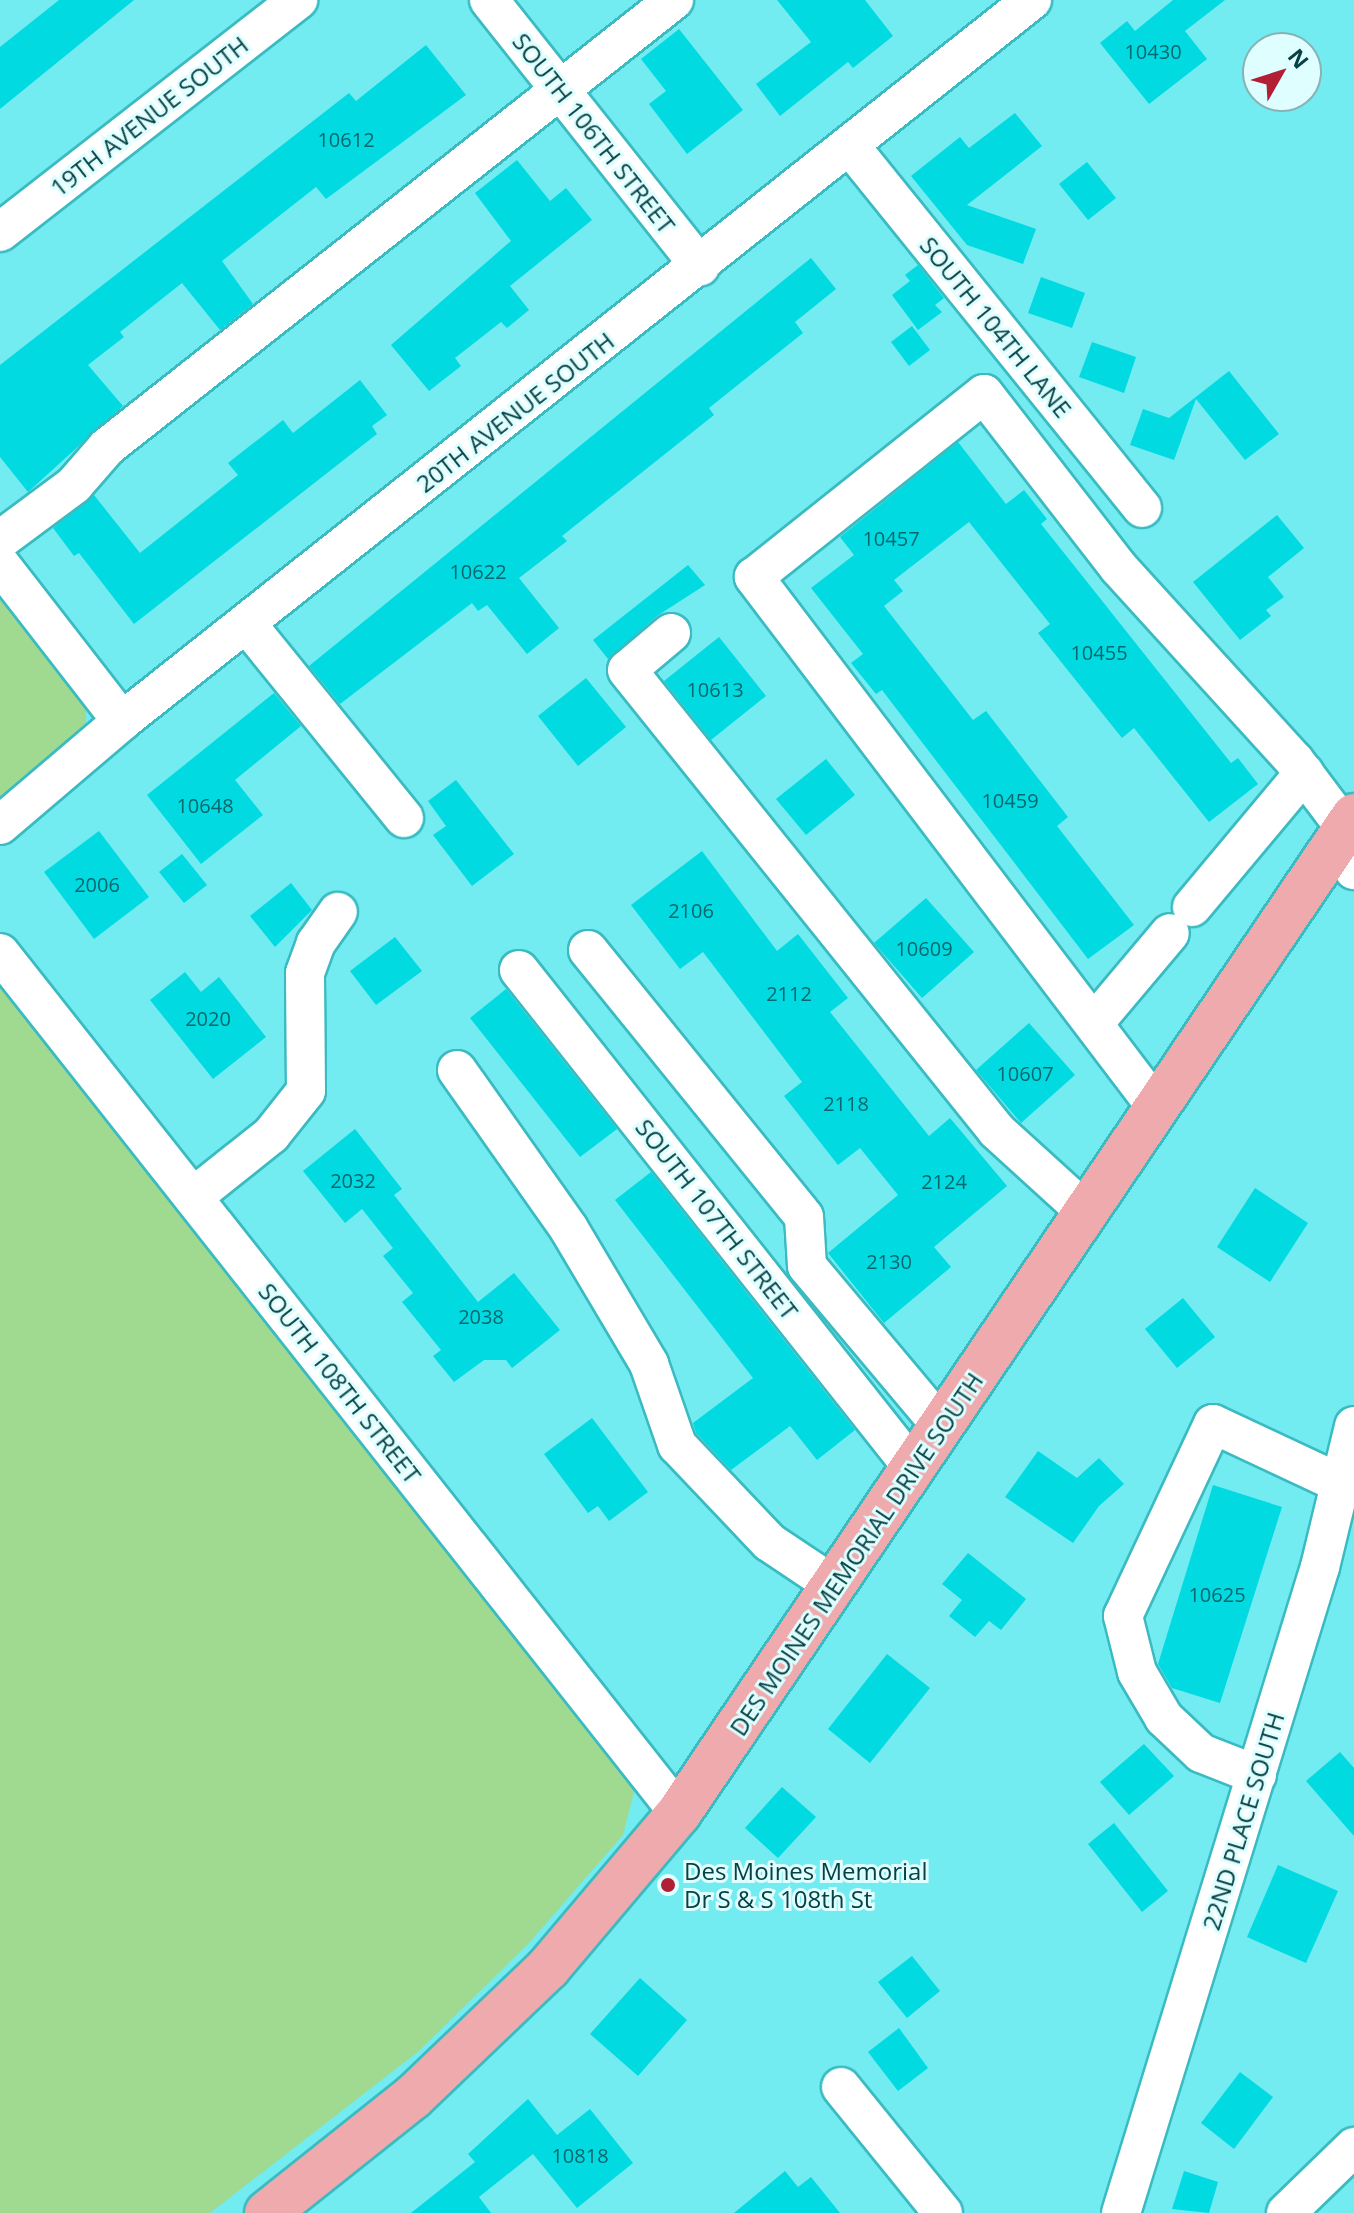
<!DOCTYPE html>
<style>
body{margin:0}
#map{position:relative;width:1354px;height:2213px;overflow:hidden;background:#72ebf1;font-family:"Open Sans",sans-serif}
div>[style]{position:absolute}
.green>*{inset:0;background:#a0da91}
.building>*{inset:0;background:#02dae2}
.roads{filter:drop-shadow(2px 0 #3abbc1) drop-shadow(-2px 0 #3abbc1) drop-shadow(0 2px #3abbc1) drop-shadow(0 -2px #3abbc1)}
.minor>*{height:38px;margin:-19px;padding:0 19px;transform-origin:19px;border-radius:19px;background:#fff}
.major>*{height:44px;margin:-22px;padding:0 22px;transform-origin:22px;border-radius:22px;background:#eeaaac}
.dots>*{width:22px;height:22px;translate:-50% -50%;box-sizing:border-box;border:4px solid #defeff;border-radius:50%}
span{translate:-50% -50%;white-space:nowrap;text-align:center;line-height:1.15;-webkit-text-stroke:6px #defeff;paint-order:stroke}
.number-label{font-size:20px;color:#06676c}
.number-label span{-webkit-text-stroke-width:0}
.street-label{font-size:24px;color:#084144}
.poi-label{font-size:24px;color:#084144}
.left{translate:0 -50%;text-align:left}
.north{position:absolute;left:1242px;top:32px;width:80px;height:80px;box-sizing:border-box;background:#defeff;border:2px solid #88b2b4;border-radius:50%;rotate:51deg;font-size:22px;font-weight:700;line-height:32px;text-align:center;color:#084144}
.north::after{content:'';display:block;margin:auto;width:28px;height:36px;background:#b21f35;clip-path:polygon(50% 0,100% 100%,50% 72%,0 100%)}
</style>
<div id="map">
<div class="green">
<i style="clip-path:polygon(0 593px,86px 699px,86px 740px,0 811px)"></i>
<i style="clip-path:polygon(0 986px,615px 1741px,634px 1792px,623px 1835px,529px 1943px,419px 2051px,210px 2213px,0 2213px)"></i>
</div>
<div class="building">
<i style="clip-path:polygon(59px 0,134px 0,0 109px,0 47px)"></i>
<i style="clip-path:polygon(777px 0,865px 0,893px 36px,853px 68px,848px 62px,780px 116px,756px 84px,811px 42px)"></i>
<i style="clip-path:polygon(1173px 0,1225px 0,1185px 31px,1207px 59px,1149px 104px,1100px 43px,1127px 21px,1135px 31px)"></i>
<i style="clip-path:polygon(679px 29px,743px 110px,687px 154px,649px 104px,666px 91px,641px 59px)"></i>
<i style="clip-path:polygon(426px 45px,466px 95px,326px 199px,316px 187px,222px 261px,253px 304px,220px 330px,182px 283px,120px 332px,124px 337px,88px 365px,123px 406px,28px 492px,0 457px,0 365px,349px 93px,356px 101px)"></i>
<i style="clip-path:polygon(1015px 113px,1042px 146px,967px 205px,1036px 229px,1023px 264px,967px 245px,911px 176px,960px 137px,969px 148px)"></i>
<i style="clip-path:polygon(517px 160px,550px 201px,566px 188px,592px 220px,510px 286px,529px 310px,507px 328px,501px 322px,455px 358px,461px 366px,429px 391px,391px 345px,511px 241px,475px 193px)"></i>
<i style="clip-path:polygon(1087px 162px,1116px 198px,1088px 220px,1059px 184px)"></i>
<i style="clip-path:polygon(811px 258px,836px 289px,795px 322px,803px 333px,709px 408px,714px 415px,562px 536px,567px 541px,519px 578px,559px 628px,527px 654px,487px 605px,478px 611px,472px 603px,340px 704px,309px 666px)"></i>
<i style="clip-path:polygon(918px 265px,944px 298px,935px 305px,942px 312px,918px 330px,892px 295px,910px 281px,905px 275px)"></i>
<i style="clip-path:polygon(1041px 277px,1085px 293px,1072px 328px,1028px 313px)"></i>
<i style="clip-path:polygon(912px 326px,930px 350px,909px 366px,891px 342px)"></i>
<i style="clip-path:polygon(1092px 342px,1136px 357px,1124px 393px,1079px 377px)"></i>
<i style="clip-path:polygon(1229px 371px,1279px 434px,1245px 460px,1196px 399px,1174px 460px,1130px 445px,1143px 409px,1169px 418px)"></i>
<i style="clip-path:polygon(360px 380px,387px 415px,372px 426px,377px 434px,134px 624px,79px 553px,74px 556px,53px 528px,94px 495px,140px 553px,238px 475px,228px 463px,283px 420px,293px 433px)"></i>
<i style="clip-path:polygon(958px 442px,1006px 504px,1024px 490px,1047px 519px,1041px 524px,1157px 670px,1231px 763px,1238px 758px,1258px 784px,1209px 822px,1134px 728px,1122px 738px,1038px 633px,1050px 624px,969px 522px,894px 580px,903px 591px,884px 606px,973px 720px,986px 711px,1068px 817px,1057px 826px,1134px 925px,1088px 959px,882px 690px,876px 694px,851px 663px,863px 654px,811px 588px,854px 555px,840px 537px)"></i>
<i style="clip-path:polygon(1277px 515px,1304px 548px,1268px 577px,1284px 597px,1266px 610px,1271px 616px,1240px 640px,1193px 582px)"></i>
<i style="clip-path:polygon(688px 565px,705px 585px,657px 616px,608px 659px,593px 640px)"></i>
<i style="clip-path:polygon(719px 637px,766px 696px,711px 740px,664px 681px)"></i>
<i style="clip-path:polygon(586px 678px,626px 727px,578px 766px,538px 716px)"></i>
<i style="clip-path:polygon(274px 693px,301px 726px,235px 780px,263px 815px,201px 864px,147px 795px)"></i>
<i style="clip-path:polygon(826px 759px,855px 795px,806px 835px,776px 799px)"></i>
<i style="clip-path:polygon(456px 780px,514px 854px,472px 886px,433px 835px,446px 826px,428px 801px)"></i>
<i style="clip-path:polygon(99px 831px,149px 897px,94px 939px,44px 872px)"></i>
<i style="clip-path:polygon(702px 851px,777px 951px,798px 934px,848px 998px,830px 1012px,929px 1136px,950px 1118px,1007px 1186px,934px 1247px,951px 1267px,884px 1323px,828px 1253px,898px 1195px,860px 1148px,838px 1165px,784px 1096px,802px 1082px,703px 952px,680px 969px,631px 905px)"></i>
<i style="clip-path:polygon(182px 854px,207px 885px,184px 903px,159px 872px)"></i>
<i style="clip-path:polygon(291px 883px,312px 910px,275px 947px,250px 916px)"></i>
<i style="clip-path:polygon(926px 898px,974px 952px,922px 998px,874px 943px)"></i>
<i style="clip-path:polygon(395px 937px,422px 971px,376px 1005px,350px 971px)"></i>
<i style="clip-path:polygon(185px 972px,201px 992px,219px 977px,266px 1037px,213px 1079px,150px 1000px)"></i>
<i style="clip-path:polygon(506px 989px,617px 1129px,580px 1157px,470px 1018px)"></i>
<i style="clip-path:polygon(1029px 1023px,1075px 1075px,1021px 1123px,976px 1070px)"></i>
<i style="clip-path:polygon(355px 1129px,402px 1189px,394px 1195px,478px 1302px,514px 1273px,560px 1330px,512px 1368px,506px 1360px,484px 1360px,454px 1382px,433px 1356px,441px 1350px,402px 1302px,413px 1293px,383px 1256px,393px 1248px,362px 1209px,345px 1223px,303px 1171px)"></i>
<i style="clip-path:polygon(651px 1172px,855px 1430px,817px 1460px,790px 1426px,731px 1470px,696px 1433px,693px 1423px,753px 1378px,615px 1200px)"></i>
<i style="clip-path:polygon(1255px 1188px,1308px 1223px,1270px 1282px,1217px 1247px)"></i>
<i style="clip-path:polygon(1183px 1298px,1215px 1337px,1177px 1368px,1145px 1329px)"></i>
<i style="clip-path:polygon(592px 1418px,648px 1492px,609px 1521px,598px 1506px,588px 1513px,544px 1454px)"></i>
<i style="clip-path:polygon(1038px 1451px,1077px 1478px,1099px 1458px,1124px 1484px,1099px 1506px,1073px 1543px,1005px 1497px)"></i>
<i style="clip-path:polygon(1213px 1485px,1282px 1507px,1220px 1703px,1172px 1688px,1158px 1664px)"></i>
<i style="clip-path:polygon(968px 1553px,1026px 1599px,1001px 1630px,989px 1621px,975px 1637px,949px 1616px,962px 1600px,942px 1584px)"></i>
<i style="clip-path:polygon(887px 1654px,930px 1688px,870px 1763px,828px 1729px)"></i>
<i style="clip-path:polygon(1144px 1744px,1174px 1776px,1129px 1815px,1100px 1782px)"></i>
<i style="clip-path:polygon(1340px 1752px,1354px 1768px,1354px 1836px,1306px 1781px)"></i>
<i style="clip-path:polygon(782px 1787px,816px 1817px,778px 1858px,745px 1828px)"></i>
<i style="clip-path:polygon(1114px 1823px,1168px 1891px,1142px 1912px,1088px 1844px)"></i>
<i style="clip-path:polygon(1278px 1865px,1338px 1891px,1306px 1963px,1247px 1937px)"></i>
<i style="clip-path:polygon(912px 1956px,940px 1991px,907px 2018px,878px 1982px)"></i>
<i style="clip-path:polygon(640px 1978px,687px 2020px,638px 2076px,590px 2034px)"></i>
<i style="clip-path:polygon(899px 2028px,928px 2068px,898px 2091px,868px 2052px)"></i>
<i style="clip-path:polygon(1240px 2072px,1273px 2097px,1234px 2149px,1201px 2123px)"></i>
<i style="clip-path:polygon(528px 2099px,557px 2135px,590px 2109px,633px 2163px,577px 2208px,533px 2154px,479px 2197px,491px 2213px,411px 2213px,475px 2162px,468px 2154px)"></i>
<i style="clip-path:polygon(785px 2171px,798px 2187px,811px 2177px,840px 2213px,734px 2213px)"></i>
<i style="clip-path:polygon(1184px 2171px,1218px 2182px,1209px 2213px,1172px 2209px)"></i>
</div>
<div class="roads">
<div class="minor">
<i style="left:489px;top:0;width:340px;rotate:51.6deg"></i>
<i style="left:850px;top:146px;width:465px;rotate:51.1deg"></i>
<i style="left:0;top:232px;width:378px;rotate:-37.9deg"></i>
<i style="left:0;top:540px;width:92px;rotate:-36.6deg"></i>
<i style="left:74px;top:485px;width:50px;rotate:-49deg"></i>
<i style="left:107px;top:447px;width:722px;rotate:-38.25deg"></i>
<i style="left:0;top:564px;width:199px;rotate:52.2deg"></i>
<i style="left:246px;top:623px;width:251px;rotate:51deg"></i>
<i style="left:671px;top:633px;width:57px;rotate:139.9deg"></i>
<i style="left:627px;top:670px;width:591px;rotate:51.25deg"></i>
<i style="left:997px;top:1131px;width:122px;rotate:42.3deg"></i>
<i style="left:0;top:825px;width:160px;rotate:-40.4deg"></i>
<i style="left:122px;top:721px;width:1161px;rotate:-38.39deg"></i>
<i style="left:1192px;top:907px;width:175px;rotate:-50.1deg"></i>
<i style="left:588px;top:950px;width:343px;rotate:51deg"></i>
<i style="left:804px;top:1217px;width:49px;rotate:86.5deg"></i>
<i style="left:807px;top:1266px;width:210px;rotate:50deg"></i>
<i style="left:0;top:953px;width:1096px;rotate:51.71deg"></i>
<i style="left:519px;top:970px;width:636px;rotate:51.64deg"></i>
<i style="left:1095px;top:1022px;width:116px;rotate:-49.9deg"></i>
<i style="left:457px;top:1070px;width:194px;rotate:54.8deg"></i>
<i style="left:569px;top:1229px;width:157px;rotate:59.3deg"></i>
<i style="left:649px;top:1364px;width:86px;rotate:70.9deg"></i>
<i style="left:677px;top:1445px;width:134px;rotate:46.5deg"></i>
<i style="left:769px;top:1542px;width:79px;rotate:33.7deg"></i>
<i style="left:1157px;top:1108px;width:667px;rotate:-127.2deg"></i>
<i style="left:754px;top:577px;width:294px;rotate:-38.5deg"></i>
<i style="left:984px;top:394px;width:220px;rotate:52.2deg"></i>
<i style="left:1119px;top:568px;width:260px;rotate:47.7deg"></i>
<i style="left:1294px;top:760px;width:86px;rotate:53deg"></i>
<i style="left:1346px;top:829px;width:42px;rotate:79deg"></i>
<i style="left:193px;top:1197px;width:100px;rotate:-38.5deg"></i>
<i style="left:271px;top:1135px;width:56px;rotate:-51.5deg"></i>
<i style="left:306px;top:1091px;width:118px;rotate:-90.5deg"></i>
<i style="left:305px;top:973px;width:32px;rotate:-70deg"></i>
<i style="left:316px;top:943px;width:38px;rotate:-55deg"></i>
<i style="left:1257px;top:1775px;width:60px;rotate:-158.6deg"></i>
<i style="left:1201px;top:1753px;width:51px;rotate:-136.6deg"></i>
<i style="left:1164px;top:1718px;width:53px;rotate:-120.4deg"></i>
<i style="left:1137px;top:1672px;width:58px;rotate:-104deg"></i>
<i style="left:1123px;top:1616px;width:212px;rotate:-64.9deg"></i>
<i style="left:1213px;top:1424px;width:141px;rotate:25.1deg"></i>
<i style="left:841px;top:2087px;width:162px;rotate:51deg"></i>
<i style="left:1121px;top:2213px;width:676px;rotate:-72.88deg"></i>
<i style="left:1320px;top:1567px;width:145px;rotate:-76.4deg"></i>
<i style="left:1286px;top:2213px;width:95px;rotate:-44.1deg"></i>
</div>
<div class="major">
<i style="left:267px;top:2213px;width:186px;rotate:-38.5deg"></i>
<i style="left:413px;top:2097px;width:187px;rotate:-43.7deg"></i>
<i style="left:548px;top:1968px;width:203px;rotate:-49.8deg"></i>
<i style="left:679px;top:1813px;width:1204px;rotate:-55.9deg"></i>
</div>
</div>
<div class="dots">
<i style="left:668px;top:1885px;background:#b21f35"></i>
</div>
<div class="number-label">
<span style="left:1153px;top:51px">10430</span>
<span style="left:346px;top:139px">10612</span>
<span style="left:891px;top:538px">10457</span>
<span style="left:478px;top:571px">10622</span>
<span style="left:1099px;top:652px">10455</span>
<span style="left:715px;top:689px">10613</span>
<span style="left:1010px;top:800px">10459</span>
<span style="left:205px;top:805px">10648</span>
<span style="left:97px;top:884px">2006</span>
<span style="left:691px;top:910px">2106</span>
<span style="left:924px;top:948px">10609</span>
<span style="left:789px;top:993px">2112</span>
<span style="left:208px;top:1018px">2020</span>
<span style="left:1025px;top:1073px">10607</span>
<span style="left:846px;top:1103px">2118</span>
<span style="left:353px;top:1180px">2032</span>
<span style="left:944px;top:1181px">2124</span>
<span style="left:889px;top:1261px">2130</span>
<span style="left:481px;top:1316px">2038</span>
<span style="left:1217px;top:1594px">10625</span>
<span style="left:580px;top:2155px">10818</span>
</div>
<div class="street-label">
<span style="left:149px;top:116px;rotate:-38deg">19TH AVENUE SOUTH</span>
<span style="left:594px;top:133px;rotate:52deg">SOUTH 106TH STREET</span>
<span style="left:996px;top:327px;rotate:51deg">SOUTH 104TH LANE</span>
<span style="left:515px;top:412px;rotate:-38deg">20TH AVENUE SOUTH</span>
<span style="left:717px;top:1219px;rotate:52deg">SOUTH 107TH STREET</span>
<span style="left:340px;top:1383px;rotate:52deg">SOUTH 108TH STREET</span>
<span style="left:856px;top:1554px;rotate:-56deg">DES MOINES MEMORIAL DRIVE SOUTH</span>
<span style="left:1243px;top:1821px;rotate:-73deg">22ND PLACE SOUTH</span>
</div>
<div class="poi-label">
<span class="left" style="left:684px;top:1885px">Des Moines Memorial<br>Dr S &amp; S 108th St</span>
</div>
<div class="north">N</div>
</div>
